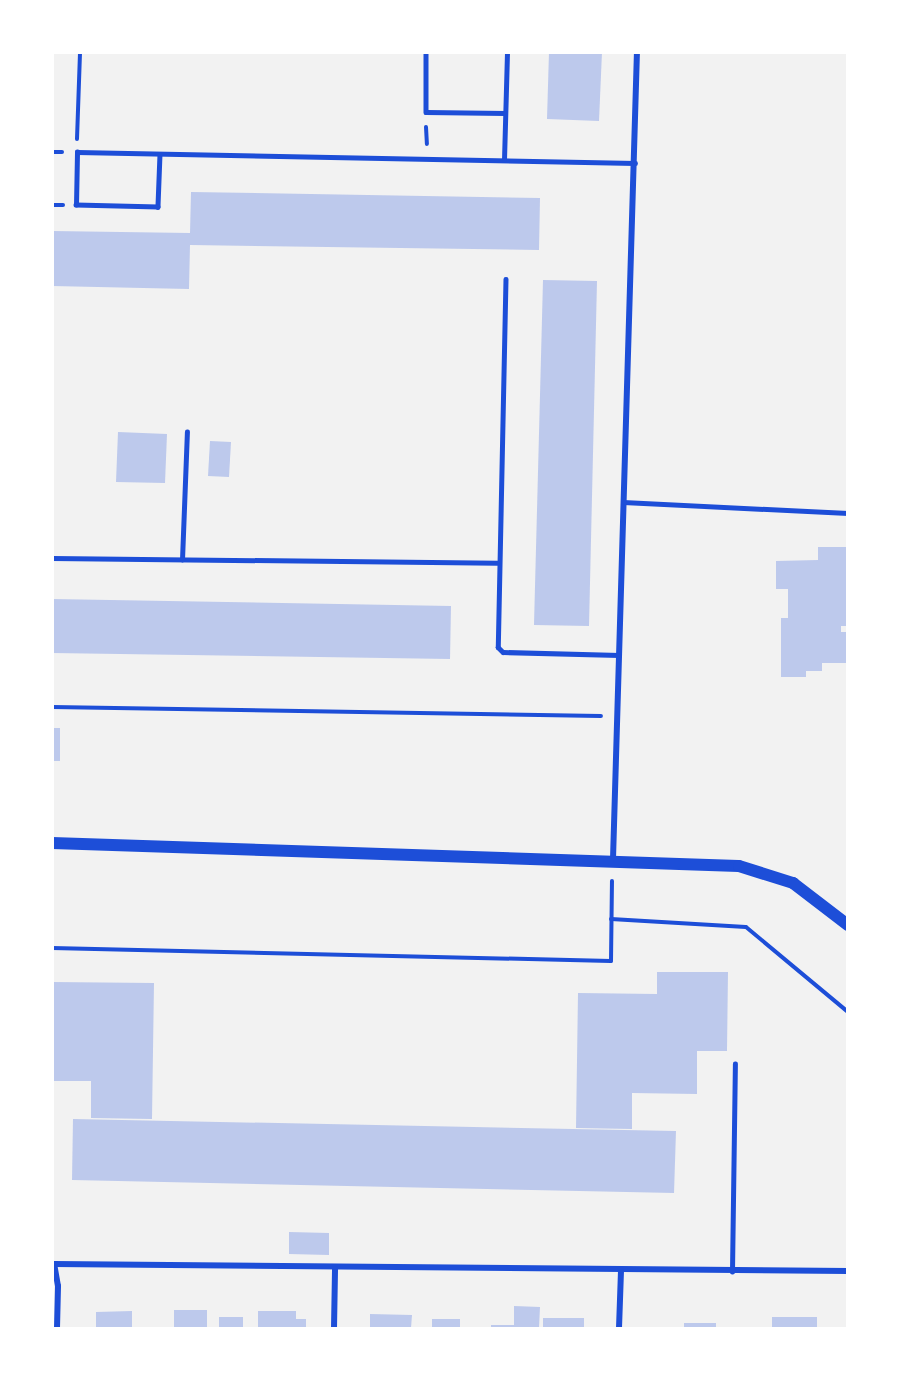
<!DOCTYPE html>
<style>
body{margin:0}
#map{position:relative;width:900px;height:1381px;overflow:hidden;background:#f2f2f2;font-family:"Roboto Condensed",sans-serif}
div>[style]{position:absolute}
.building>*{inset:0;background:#bdc9ec}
.path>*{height:4px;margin:-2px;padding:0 2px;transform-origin:2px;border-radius:2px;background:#1d4ed8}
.service>*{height:4.5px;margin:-2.25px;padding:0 2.25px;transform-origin:2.25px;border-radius:2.25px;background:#1d4ed8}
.minor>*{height:6px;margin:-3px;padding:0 3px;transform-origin:3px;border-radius:3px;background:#1d4ed8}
.secondary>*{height:12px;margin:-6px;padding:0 6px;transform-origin:6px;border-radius:6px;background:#1d4ed8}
span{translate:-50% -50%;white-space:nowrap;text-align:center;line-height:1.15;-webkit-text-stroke:4.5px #fff;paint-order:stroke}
.frame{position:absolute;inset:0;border:54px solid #fff;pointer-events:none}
</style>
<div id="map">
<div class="building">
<i style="clip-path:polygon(549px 52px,602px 52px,599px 121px,547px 119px)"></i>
<i style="clip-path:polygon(191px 192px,540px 198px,539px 250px,190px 245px,189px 289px,52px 286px,52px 231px,190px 233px)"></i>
<i style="clip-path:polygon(543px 280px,597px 281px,589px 626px,534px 625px)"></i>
<i style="clip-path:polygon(118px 432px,167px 434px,165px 483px,116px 482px)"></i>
<i style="clip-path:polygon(210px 441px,231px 442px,229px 477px,208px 476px)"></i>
<i style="clip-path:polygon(818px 547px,848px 547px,847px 626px,841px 626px,841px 632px,848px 632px,848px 663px,822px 663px,822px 671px,806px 671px,806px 677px,781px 677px,781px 618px,788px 618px,788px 589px,776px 589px,776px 561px,818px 560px)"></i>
<i style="clip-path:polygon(52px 599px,451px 606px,450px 659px,52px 653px)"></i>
<i style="clip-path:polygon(52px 728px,60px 728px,60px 761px,52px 761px)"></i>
<i style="clip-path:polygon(657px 972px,728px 972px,727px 1051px,697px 1051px,697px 1094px,632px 1093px,632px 1129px,576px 1128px,578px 993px,657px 994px)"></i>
<i style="clip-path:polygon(52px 982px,154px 983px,152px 1119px,91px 1118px,91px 1081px,52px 1081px)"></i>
<i style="clip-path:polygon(73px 1119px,676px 1131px,674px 1193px,72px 1180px)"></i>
<i style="clip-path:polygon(289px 1232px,329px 1233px,329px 1255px,289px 1254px)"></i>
<i style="clip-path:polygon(514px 1306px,540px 1307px,539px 1328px,491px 1328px,491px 1325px,514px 1325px)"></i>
<i style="clip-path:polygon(174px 1310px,207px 1310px,207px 1328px,174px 1328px)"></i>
<i style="clip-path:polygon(132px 1311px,132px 1328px,96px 1328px,96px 1312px)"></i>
<i style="clip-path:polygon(258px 1311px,296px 1311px,296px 1319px,306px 1319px,306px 1328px,258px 1328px)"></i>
<i style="clip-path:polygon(370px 1314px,412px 1315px,411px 1328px,370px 1328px)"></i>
<i style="clip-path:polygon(219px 1317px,243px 1317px,243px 1328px,219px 1328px)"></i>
<i style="clip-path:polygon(772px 1317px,817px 1317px,817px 1328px,772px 1328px)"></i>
<i style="clip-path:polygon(543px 1318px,584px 1318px,584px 1328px,543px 1328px)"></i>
<i style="clip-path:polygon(432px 1319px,460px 1319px,460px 1328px,432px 1328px)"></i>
<i style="clip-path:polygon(684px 1323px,716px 1323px,716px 1328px,684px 1328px)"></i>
</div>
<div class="path">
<i style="left:426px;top:127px;width:17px;rotate:87deg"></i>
<i style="left:77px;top:139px;width:87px;rotate:-88deg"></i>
<i style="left:52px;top:152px;width:10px"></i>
<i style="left:52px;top:205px;width:11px"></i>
<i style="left:52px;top:707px;width:549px;rotate:0.94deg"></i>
<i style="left:611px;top:919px;width:135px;rotate:3.4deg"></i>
<i style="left:746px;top:927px;width:133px;rotate:39.8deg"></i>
<i style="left:52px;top:948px;width:559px;rotate:1.33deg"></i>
<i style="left:611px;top:961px;width:80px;rotate:-89.3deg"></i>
</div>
<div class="service">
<i style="left:426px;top:52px;width:60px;rotate:90deg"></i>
<i style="left:426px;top:112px;width:79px;rotate:0.7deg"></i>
<i style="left:160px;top:154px;width:53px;rotate:92.2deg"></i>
<i style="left:158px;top:207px;width:82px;rotate:-178.6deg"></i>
<i style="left:76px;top:205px;width:53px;rotate:-88.9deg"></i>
<i style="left:77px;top:152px;width:558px;rotate:1.13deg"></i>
<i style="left:504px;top:160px;width:108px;rotate:-88.4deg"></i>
<i style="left:506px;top:279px;width:368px;rotate:91.2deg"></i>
<i style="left:498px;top:647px;width:7px;rotate:45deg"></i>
<i style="left:503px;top:652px;width:116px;rotate:1.5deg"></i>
<i style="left:623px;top:502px;width:225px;rotate:2.8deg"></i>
<i style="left:52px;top:558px;width:445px;rotate:0.6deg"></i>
<i style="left:182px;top:560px;width:128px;rotate:-87.8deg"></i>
<i style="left:732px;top:1272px;width:208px;rotate:-89.2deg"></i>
</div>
<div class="minor">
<i style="left:613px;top:859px;width:807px;rotate:-88.3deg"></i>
<i style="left:57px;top:1328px;width:42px;rotate:-88.6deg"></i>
<i style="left:58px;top:1286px;width:22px;rotate:-100deg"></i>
<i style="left:54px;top:1264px;width:794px;rotate:0.51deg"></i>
<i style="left:334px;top:1328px;width:59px;rotate:-89deg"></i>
<i style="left:619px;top:1328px;width:56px;rotate:-88deg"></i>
</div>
<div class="secondary">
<i style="left:52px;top:843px;width:687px;rotate:1.92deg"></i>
<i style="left:739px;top:866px;width:57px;rotate:17.5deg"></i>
<i style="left:793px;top:883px;width:69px;rotate:37.4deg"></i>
</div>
<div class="frame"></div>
</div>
